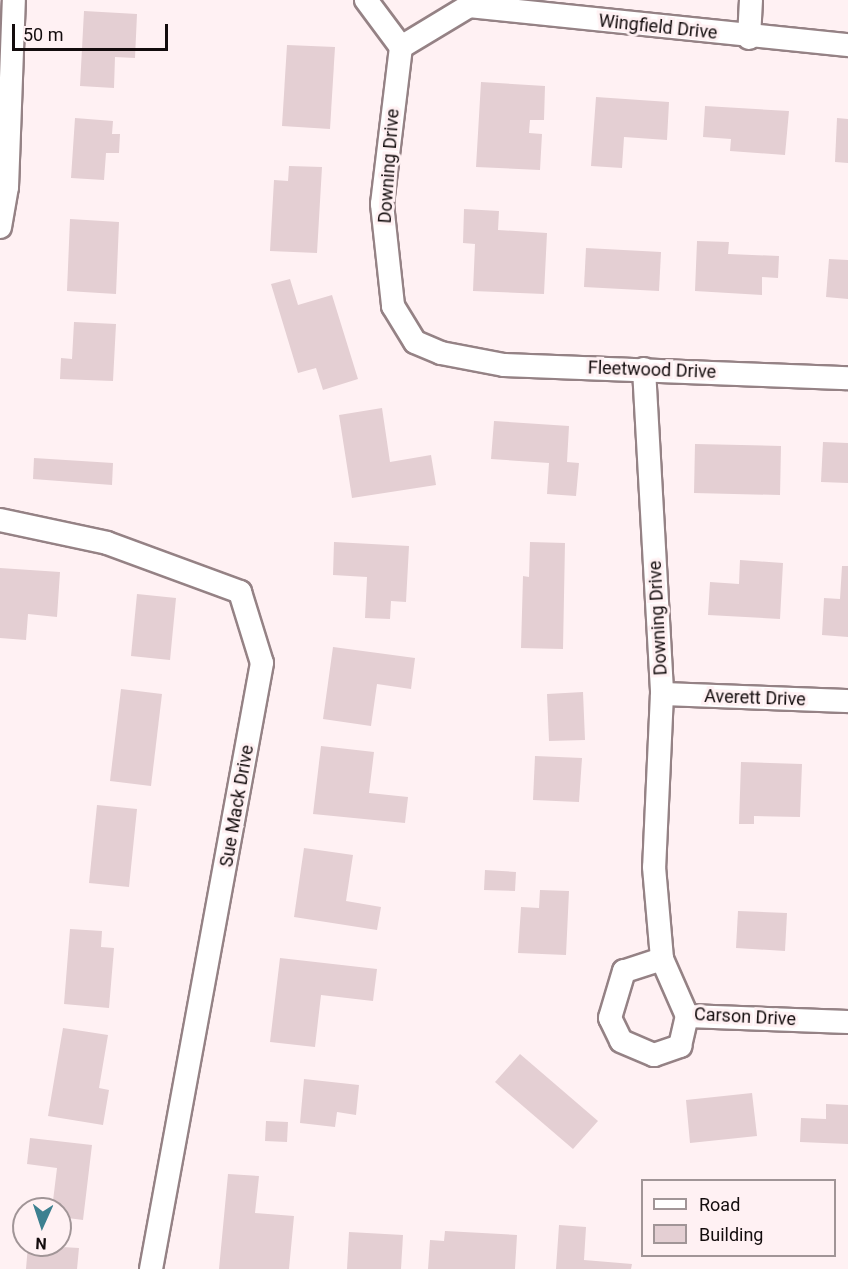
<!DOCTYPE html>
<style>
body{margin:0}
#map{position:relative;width:848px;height:1269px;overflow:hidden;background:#fff1f3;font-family:Roboto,sans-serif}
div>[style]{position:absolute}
.building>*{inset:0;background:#e4cfd3}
.roads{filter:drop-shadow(2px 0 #958285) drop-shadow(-2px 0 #958285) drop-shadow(0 2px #958285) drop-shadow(0 -2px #958285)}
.minor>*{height:22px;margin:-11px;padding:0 11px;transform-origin:11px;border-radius:11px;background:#fff}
span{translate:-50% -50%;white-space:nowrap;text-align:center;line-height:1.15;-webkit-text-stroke:6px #fff1f3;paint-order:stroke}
.street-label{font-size:18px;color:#130c0d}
.legend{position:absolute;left:641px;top:1179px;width:195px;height:78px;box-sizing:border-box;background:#fff1f3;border:2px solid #a19597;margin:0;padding:8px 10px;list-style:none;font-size:18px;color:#130c0d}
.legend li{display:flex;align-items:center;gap:12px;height:30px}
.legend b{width:30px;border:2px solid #a19597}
.north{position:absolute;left:12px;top:1197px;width:60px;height:60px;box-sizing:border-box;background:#fff1f3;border:2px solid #a19597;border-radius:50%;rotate:183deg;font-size:16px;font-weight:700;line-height:24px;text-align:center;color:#130c0d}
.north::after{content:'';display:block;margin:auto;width:21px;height:27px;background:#3d8090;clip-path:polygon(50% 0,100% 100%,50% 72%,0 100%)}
.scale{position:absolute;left:12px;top:24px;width:156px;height:27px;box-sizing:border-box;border:3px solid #130c0d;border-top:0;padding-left:8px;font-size:18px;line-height:21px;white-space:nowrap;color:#130c0d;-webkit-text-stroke:4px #fff1f3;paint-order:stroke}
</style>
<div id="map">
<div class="building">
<i style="clip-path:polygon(84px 11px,137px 14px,135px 58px,115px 57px,114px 88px,80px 86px)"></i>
<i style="clip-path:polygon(287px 45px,335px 47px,330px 129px,282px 126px)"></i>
<i style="clip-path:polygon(481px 82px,545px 86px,544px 120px,530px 120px,529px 133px,542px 134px,540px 170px,476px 167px)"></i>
<i style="clip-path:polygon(596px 97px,669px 102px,667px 140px,624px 137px,622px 168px,591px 166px)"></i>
<i style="clip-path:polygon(705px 106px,789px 111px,785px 155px,730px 151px,731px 139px,703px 137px)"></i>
<i style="clip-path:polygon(75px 118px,113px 121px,112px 134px,120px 134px,119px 153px,106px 153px,104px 180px,71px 178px)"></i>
<i style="clip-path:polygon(837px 118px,848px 119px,848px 163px,835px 162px)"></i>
<i style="clip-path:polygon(289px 166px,322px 167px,317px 253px,270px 251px,274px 180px,288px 181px)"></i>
<i style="clip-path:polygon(464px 209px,499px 211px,498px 230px,547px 233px,544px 294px,473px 291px,475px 244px,463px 243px)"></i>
<i style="clip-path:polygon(70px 219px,119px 222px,116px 294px,67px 291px)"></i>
<i style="clip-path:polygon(697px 241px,729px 242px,728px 254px,779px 256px,778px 278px,762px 277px,762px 295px,695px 291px)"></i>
<i style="clip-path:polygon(586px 248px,661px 252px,659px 291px,584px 287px)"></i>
<i style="clip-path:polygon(829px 259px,848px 260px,848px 299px,826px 297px)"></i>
<i style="clip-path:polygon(290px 279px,298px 305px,332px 295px,358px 379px,323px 390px,316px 368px,298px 373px,271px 284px)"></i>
<i style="clip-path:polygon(74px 322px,116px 324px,113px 381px,60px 379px,61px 358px,72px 359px)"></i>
<i style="clip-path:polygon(382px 408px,390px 462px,431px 455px,436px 485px,352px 498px,339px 415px)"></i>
<i style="clip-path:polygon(494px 421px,569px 426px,567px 462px,579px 463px,576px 496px,547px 494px,549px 463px,491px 459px)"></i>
<i style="clip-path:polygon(823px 442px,848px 443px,848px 483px,821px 482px)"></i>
<i style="clip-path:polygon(695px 444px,781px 446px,780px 495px,694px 493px)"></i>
<i style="clip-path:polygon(34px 458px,113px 463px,112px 485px,33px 479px)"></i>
<i style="clip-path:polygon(334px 542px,409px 546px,406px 602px,391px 601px,390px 619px,365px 618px,367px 577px,333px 575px)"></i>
<i style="clip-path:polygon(530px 542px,565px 543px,563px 649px,521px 648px,523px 576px,529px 577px)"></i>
<i style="clip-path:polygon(740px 560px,783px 563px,780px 619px,708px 615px,710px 582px,739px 584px)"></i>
<i style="clip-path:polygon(842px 566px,848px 566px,848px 637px,822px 635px,824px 598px,840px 599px)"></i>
<i style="clip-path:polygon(0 568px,60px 572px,57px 617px,28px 614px,26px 640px,0 638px)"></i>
<i style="clip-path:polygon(137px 594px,176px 598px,170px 660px,131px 656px)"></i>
<i style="clip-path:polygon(333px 647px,415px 658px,411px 689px,377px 684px,371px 726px,323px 719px)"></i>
<i style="clip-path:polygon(121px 689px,162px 694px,151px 786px,110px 781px)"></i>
<i style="clip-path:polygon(583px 692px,585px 740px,549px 741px,547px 694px)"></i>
<i style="clip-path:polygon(321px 746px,374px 752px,369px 793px,408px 797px,405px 823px,313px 814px)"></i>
<i style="clip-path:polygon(535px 756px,582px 758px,579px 802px,533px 800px)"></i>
<i style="clip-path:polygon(741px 762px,802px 764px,800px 817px,754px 816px,754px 824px,739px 824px)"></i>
<i style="clip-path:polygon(97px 805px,137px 809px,129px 887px,89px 883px)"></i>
<i style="clip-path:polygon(304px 848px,353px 855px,346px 901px,381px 907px,377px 930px,294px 917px)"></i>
<i style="clip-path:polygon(485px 870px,516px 872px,515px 891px,484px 890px)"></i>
<i style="clip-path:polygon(540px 890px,569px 891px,566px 955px,518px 953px,521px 907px,539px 908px)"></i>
<i style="clip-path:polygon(738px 911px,787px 913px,785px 951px,736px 948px)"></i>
<i style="clip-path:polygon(70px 929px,102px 931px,101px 947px,114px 948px,109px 1008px,64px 1004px)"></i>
<i style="clip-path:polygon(280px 958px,377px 969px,373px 1001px,321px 995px,315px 1047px,270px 1042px)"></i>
<i style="clip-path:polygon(63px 1028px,108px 1035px,99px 1088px,109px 1090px,103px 1125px,48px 1116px)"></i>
<i style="clip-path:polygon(520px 1054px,598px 1121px,573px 1149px,495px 1082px)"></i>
<i style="clip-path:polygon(304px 1079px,359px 1085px,356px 1115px,337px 1112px,335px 1127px,300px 1123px)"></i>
<i style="clip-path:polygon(752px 1093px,757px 1136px,690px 1143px,686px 1100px)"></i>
<i style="clip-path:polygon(826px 1104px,848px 1105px,848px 1144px,800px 1142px,801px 1118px,826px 1119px)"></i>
<i style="clip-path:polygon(266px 1121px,288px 1122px,287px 1142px,265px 1141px)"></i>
<i style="clip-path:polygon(30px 1138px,92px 1145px,83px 1220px,60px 1217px,60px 1209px,52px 1209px,57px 1168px,27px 1164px)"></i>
<i style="clip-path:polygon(228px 1174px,259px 1176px,255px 1213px,294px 1216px,289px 1269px,219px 1269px)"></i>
<i style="clip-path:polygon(559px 1225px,586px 1227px,584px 1260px,632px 1264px,631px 1269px,556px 1269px)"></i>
<i style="clip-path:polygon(445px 1231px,517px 1235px,515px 1269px,428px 1269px,430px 1240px,444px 1241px)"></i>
<i style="clip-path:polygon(349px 1232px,403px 1235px,401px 1269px,347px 1269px)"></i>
<i style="clip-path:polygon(28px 1245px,79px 1248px,77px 1269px,26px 1269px)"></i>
</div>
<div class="roads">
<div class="minor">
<i style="left:366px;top:0;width:59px;rotate:53.3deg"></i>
<i style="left:469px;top:6px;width:79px;rotate:148.9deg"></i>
<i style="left:401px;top:47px;width:158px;rotate:96.9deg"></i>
<i style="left:382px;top:204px;width:103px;rotate:83.8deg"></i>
<i style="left:393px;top:306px;width:42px;rotate:58.6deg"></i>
<i style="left:415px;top:342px;width:28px;rotate:23deg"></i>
<i style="left:441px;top:353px;width:64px;rotate:10.8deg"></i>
<i style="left:504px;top:365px;width:344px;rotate:2.2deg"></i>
<i style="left:469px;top:6px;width:381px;rotate:5.9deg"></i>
<i style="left:749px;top:38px;width:38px;rotate:-87deg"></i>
<i style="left:0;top:227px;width:41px;rotate:-80.1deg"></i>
<i style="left:7px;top:187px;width:187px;rotate:-87.9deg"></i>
<i style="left:644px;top:369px;width:325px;rotate:86.8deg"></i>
<i style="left:662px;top:694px;width:173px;rotate:92.6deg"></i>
<i style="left:654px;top:867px;width:92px;rotate:85deg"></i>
<i style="left:662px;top:959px;width:62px;rotate:66.3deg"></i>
<i style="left:687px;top:1016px;width:161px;rotate:2.1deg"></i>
<i style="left:0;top:520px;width:109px;rotate:12.1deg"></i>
<i style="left:107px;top:543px;width:142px;rotate:20.2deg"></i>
<i style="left:240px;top:592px;width:74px;rotate:72.8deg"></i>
<i style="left:262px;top:663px;width:616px;rotate:100.38deg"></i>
<i style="left:662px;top:694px;width:186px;rotate:2.2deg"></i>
<i style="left:662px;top:959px;width:40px;rotate:162deg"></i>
<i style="left:624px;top:971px;width:49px;rotate:106.6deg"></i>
<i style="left:610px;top:1018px;width:25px;rotate:64deg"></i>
<i style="left:621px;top:1041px;width:36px;rotate:23deg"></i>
<i style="left:654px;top:1055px;width:28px;rotate:-19deg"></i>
<i style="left:680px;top:1046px;width:31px;rotate:-77deg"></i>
</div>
</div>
<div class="street-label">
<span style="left:658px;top:27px;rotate:6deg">Wingfield Drive</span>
<span style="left:389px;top:166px;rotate:-86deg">Downing Drive</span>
<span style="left:652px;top:370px;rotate:2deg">Fleetwood Drive</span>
<span style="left:658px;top:618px;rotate:-93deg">Downing Drive</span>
<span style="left:755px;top:698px;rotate:2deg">Averett Drive</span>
<span style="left:237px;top:806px;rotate:-80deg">Sue Mack Drive</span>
<span style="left:745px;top:1017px;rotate:3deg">Carson Drive</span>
</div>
<ul class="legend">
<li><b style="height:8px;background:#fff"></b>Road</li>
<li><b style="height:16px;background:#e4cfd3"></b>Building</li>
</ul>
<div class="north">N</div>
<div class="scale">50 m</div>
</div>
